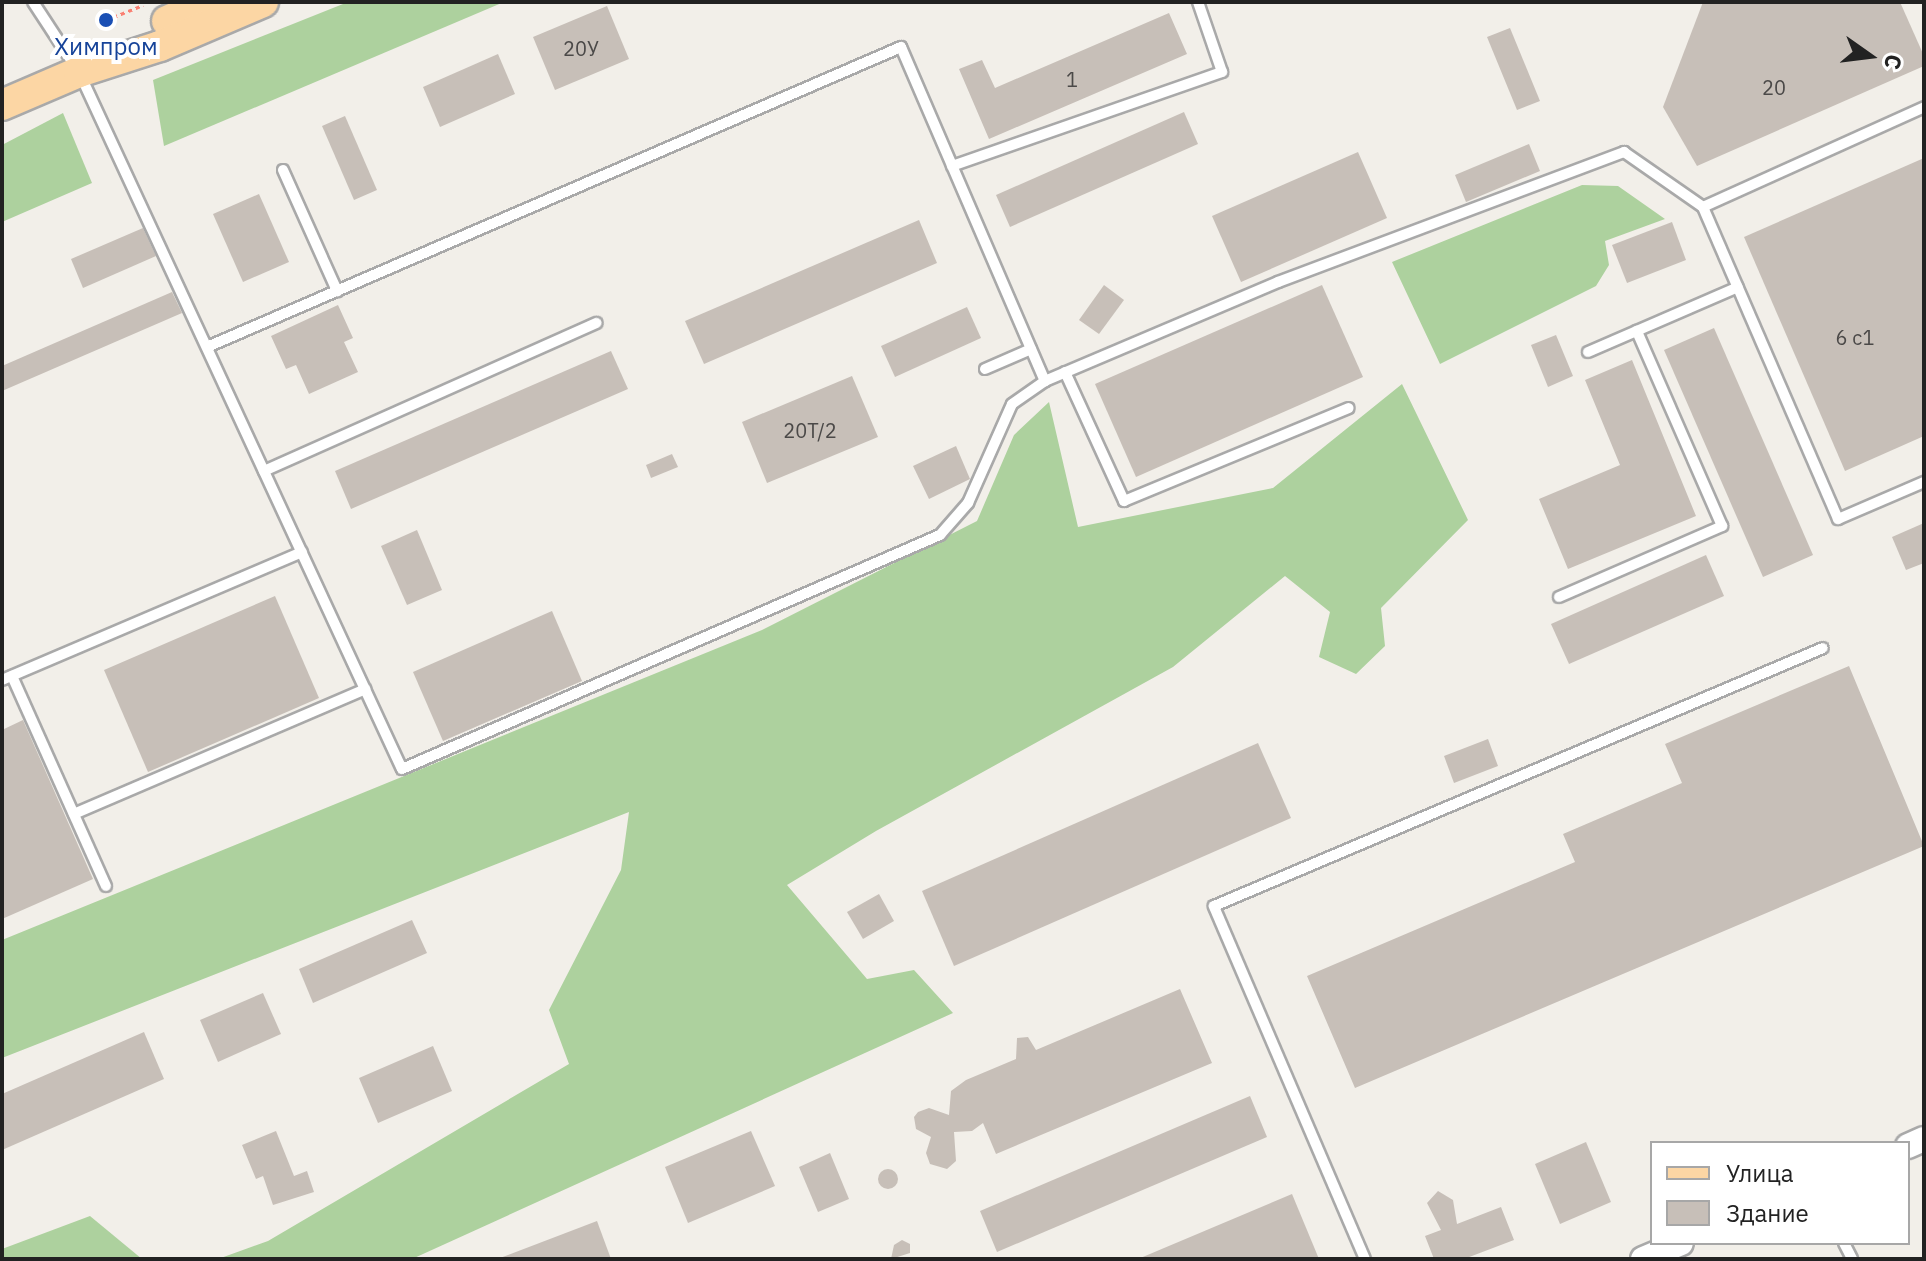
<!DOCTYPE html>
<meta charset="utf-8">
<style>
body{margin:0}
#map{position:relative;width:1926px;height:1261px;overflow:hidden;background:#f2efe9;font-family:"IBM Plex Sans",sans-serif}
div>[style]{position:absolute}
.forest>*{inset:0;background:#add19e}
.building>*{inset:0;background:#c7bfb8}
.round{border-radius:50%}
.path>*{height:3px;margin-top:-1.5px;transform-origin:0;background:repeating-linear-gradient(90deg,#fa8072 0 4px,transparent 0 8px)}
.roads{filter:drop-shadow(2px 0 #a9a9a9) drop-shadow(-2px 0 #a9a9a9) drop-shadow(0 2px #a9a9a9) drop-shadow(0 -2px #a9a9a9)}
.service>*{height:10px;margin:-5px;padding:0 5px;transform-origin:5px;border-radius:5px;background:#fff}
.tertiary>*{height:24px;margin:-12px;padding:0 12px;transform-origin:12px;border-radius:12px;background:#fff}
.primary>*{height:30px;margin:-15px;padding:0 15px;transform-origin:15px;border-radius:15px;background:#fcd6a4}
.dots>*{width:22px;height:22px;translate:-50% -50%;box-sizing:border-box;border:4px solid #fff;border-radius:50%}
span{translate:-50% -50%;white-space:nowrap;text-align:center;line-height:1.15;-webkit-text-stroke:8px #fff;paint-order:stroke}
.number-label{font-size:20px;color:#4b4948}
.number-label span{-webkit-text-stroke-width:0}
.transit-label{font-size:24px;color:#164399}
.frame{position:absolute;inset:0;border:4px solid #222;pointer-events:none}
.legend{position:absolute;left:1650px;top:1141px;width:260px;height:104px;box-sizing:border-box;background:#fff;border:2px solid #a7a7a7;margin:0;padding:10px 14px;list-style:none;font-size:24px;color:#222}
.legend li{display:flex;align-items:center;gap:16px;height:40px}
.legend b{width:40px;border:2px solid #a7a7a7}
.north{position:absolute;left:1830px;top:16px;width:80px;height:80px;-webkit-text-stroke:6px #fff;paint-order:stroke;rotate:104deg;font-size:22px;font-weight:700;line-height:32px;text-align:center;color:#222}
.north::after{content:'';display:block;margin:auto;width:28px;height:36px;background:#222;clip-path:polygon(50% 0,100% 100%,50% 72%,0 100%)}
</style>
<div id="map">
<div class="forest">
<i style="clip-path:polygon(348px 2px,504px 2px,164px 146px,153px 80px)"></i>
<i style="clip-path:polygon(63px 113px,92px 183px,2px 222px,2px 145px)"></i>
<i style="clip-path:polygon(1582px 185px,1618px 186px,1665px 219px,1605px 241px,1609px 265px,1596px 286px,1440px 364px,1392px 262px)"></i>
<i style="clip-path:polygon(1402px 384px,1468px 520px,1381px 608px,1385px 646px,1356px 674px,1319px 657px,1330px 612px,1285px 576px,1173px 667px,876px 831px,787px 885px,867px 979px,914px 970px,953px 1013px,412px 1259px,218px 1259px,268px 1241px,569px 1064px,549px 1010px,621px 870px,629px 812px,2px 1058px,2px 940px,762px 630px,977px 521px,1014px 435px,1049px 402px,1078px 527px,1273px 488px)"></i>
<i style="clip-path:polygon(90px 1216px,142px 1259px,2px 1259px,2px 1249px)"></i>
</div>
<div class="building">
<i style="clip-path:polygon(1703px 2px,1900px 2px,1924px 56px,1924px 66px,1697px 166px,1663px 107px)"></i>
<i style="clip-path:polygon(607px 6px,629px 59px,555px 90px,533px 37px)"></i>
<i style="clip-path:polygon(1169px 13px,1187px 54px,989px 139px,959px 69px,982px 60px,995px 88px)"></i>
<i style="clip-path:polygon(1510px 28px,1540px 101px,1517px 110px,1487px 37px)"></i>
<i style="clip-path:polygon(498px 54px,515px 94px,440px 127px,423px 87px)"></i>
<i style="clip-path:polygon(1184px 112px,1198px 144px,1010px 227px,996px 195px)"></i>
<i style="clip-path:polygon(345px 116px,377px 190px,354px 200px,322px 126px)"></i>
<i style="clip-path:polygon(1529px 144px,1540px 171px,1466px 202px,1455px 175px)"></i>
<i style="clip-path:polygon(1358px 152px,1387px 218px,1241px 282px,1212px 216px)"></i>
<i style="clip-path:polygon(1924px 158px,1924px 436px,1845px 471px,1744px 237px)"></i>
<i style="clip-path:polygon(259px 194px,289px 262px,243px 282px,213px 214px)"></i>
<i style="clip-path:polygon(919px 220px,937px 263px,704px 364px,685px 321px)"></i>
<i style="clip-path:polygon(1672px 222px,1686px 260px,1627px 283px,1612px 245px)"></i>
<i style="clip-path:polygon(143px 228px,156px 256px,83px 288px,71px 259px)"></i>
<i style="clip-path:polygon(1104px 285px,1124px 300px,1099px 334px,1079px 320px)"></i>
<i style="clip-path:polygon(1322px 285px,1363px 377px,1136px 477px,1095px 384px)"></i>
<i style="clip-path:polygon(172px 292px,182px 313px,2px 391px,2px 366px)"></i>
<i style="clip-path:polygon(338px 305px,353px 338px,344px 342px,358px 372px,309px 394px,296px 365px,286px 369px,271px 336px)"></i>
<i style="clip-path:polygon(967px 307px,981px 338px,895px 377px,881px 346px)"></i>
<i style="clip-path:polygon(1714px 328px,1813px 555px,1763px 577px,1664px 350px)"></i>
<i style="clip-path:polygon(1556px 335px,1573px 376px,1548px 387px,1531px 345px)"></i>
<i style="clip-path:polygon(611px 351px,628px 389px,351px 509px,335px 471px)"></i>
<i style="clip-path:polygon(1632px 360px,1696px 516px,1568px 569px,1539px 499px,1620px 465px,1585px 380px)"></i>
<i style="clip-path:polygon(852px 376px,878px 437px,767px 483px,742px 422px)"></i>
<i style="clip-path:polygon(956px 446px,970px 479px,929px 499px,913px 466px)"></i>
<i style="clip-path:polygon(672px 454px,678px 467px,651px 478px,646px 465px)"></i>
<i style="clip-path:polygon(1924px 523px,1924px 563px,1906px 570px,1892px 537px)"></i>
<i style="clip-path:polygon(417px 530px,442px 590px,407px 605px,381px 546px)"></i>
<i style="clip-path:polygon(1706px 555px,1724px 596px,1569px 664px,1551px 624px)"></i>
<i style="clip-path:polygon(275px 596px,319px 698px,148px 772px,104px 670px)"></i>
<i style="clip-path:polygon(552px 611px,582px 681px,443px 741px,413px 672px)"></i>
<i style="clip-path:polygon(1849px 666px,1924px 846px,1355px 1088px,1307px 976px,1575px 862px,1563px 834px,1682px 783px,1665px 744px)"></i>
<i style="clip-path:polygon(23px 720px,93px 879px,2px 919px,2px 730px)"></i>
<i style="clip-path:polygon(1488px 739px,1498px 766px,1454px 783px,1444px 756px)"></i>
<i style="clip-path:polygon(1258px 743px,1291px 818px,954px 966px,922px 891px)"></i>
<i style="clip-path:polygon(879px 894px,894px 921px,863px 939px,847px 912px)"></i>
<i style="clip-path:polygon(412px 920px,427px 953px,313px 1003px,299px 969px)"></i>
<i style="clip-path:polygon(1180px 989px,1212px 1063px,996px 1154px,983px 1123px,972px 1131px,954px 1132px,956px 1161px,947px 1169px,930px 1164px,926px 1153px,931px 1137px,916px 1129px,914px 1117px,918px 1112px,929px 1108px,949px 1115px,951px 1091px,966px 1080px,1016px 1059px,1017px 1038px,1028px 1037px,1036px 1050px)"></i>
<i style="clip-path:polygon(263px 993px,281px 1034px,218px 1062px,200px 1020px)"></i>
<i style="clip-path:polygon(144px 1032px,164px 1079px,2px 1150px,2px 1094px)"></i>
<i style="clip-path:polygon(433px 1046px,452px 1091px,378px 1123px,359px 1078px)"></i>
<i style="clip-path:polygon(1250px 1096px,1267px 1137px,997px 1252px,980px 1211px)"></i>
<i style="clip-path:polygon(276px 1131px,294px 1176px,307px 1171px,314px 1192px,273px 1205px,263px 1176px,256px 1179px,242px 1145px)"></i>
<i style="clip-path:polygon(751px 1131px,775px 1186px,688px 1223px,665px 1167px)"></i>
<i style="clip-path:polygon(1586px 1142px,1611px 1202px,1560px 1224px,1535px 1164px)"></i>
<i style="clip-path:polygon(830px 1153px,849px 1199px,818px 1212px,799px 1167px)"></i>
<i class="round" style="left:878px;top:1169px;width:20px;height:20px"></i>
<i style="clip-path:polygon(1438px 1191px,1453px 1200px,1457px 1224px,1501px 1207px,1514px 1240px,1464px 1259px,1434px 1259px,1425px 1236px,1441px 1230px,1427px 1203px)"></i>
<i style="clip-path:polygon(1292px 1194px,1319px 1259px,1138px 1259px)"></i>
<i style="clip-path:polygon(597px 1221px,611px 1259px,501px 1259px,500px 1258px)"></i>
<i style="clip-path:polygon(902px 1240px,910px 1244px,910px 1253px,891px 1259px,894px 1245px)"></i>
</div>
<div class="path">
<i style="left:106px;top:20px;width:40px;rotate:-22deg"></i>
</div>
<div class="roads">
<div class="service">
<i style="left:33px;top:2px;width:84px;rotate:56.7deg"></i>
<i style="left:79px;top:72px;width:768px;rotate:65.14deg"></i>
<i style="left:402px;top:769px;width:587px;rotate:-23.51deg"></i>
<i style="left:940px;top:535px;width:43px;rotate:-48.8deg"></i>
<i style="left:968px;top:503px;width:108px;rotate:-66deg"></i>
<i style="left:1012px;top:404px;width:40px;rotate:-34.9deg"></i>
<i style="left:1045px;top:381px;width:253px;rotate:-23deg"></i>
<i style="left:1278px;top:282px;width:370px;rotate:-20.6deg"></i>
<i style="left:1624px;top:152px;width:96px;rotate:34.8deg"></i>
<i style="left:1703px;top:207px;width:243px;rotate:-24.3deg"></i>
<i style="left:952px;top:166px;width:286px;rotate:-19.2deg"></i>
<i style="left:1222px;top:72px;width:74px;rotate:-108.9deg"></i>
<i style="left:283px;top:170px;width:133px;rotate:65.9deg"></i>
<i style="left:1703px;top:207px;width:340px;rotate:66.6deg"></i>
<i style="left:1838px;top:519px;width:94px;rotate:-23.3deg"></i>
<i style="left:207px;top:347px;width:756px;rotate:-23.38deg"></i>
<i style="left:901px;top:47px;width:364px;rotate:66.7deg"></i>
<i style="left:1588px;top:352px;width:163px;rotate:-23.4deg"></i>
<i style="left:985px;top:369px;width:50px;rotate:-23.5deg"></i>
<i style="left:1065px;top:372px;width:142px;rotate:65.4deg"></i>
<i style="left:1124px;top:501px;width:243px;rotate:-22.5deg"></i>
<i style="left:264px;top:471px;width:364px;rotate:-24deg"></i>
<i style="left:1559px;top:597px;width:178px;rotate:-23.5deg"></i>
<i style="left:1722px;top:526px;width:213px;rotate:-113.6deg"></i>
<i style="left:12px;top:676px;width:230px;rotate:65.9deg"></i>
<i style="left:2px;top:680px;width:326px;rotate:-23.1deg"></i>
<i style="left:74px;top:814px;width:317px;rotate:-23.2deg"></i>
<i style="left:1844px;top:1243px;width:18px;rotate:63deg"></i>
<i style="left:1365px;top:1259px;width:384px;rotate:-113.2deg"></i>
<i style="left:1214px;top:906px;width:661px;rotate:-22.96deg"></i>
</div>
<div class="tertiary">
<i style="left:1908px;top:1146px;width:17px;rotate:-24deg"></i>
<i style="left:1643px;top:1259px;width:41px;rotate:-22.8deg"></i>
</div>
<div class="primary">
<i style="left:167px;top:21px;width:47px;rotate:-23.8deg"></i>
<i style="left:2px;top:105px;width:84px;rotate:-23.2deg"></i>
<i style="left:79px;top:72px;width:85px;rotate:-17.8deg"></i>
<i style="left:160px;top:46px;width:112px;rotate:-23.1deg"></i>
</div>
</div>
<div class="dots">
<i style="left:106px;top:20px;background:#1a4fb4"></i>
</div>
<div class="number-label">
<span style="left:581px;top:48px">20У</span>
<span style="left:1072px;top:79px">1</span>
<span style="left:1774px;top:87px">20</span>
<span style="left:1855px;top:337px">6 с1</span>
<span style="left:810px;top:430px">20Т/2</span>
</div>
<div class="transit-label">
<span style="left:106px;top:47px">Химпром</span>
</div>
<div class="frame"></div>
<ul class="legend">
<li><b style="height:10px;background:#fcd6a4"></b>Улица</li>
<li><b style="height:22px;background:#c7bfb8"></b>Здание</li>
</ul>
<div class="north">С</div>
</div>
